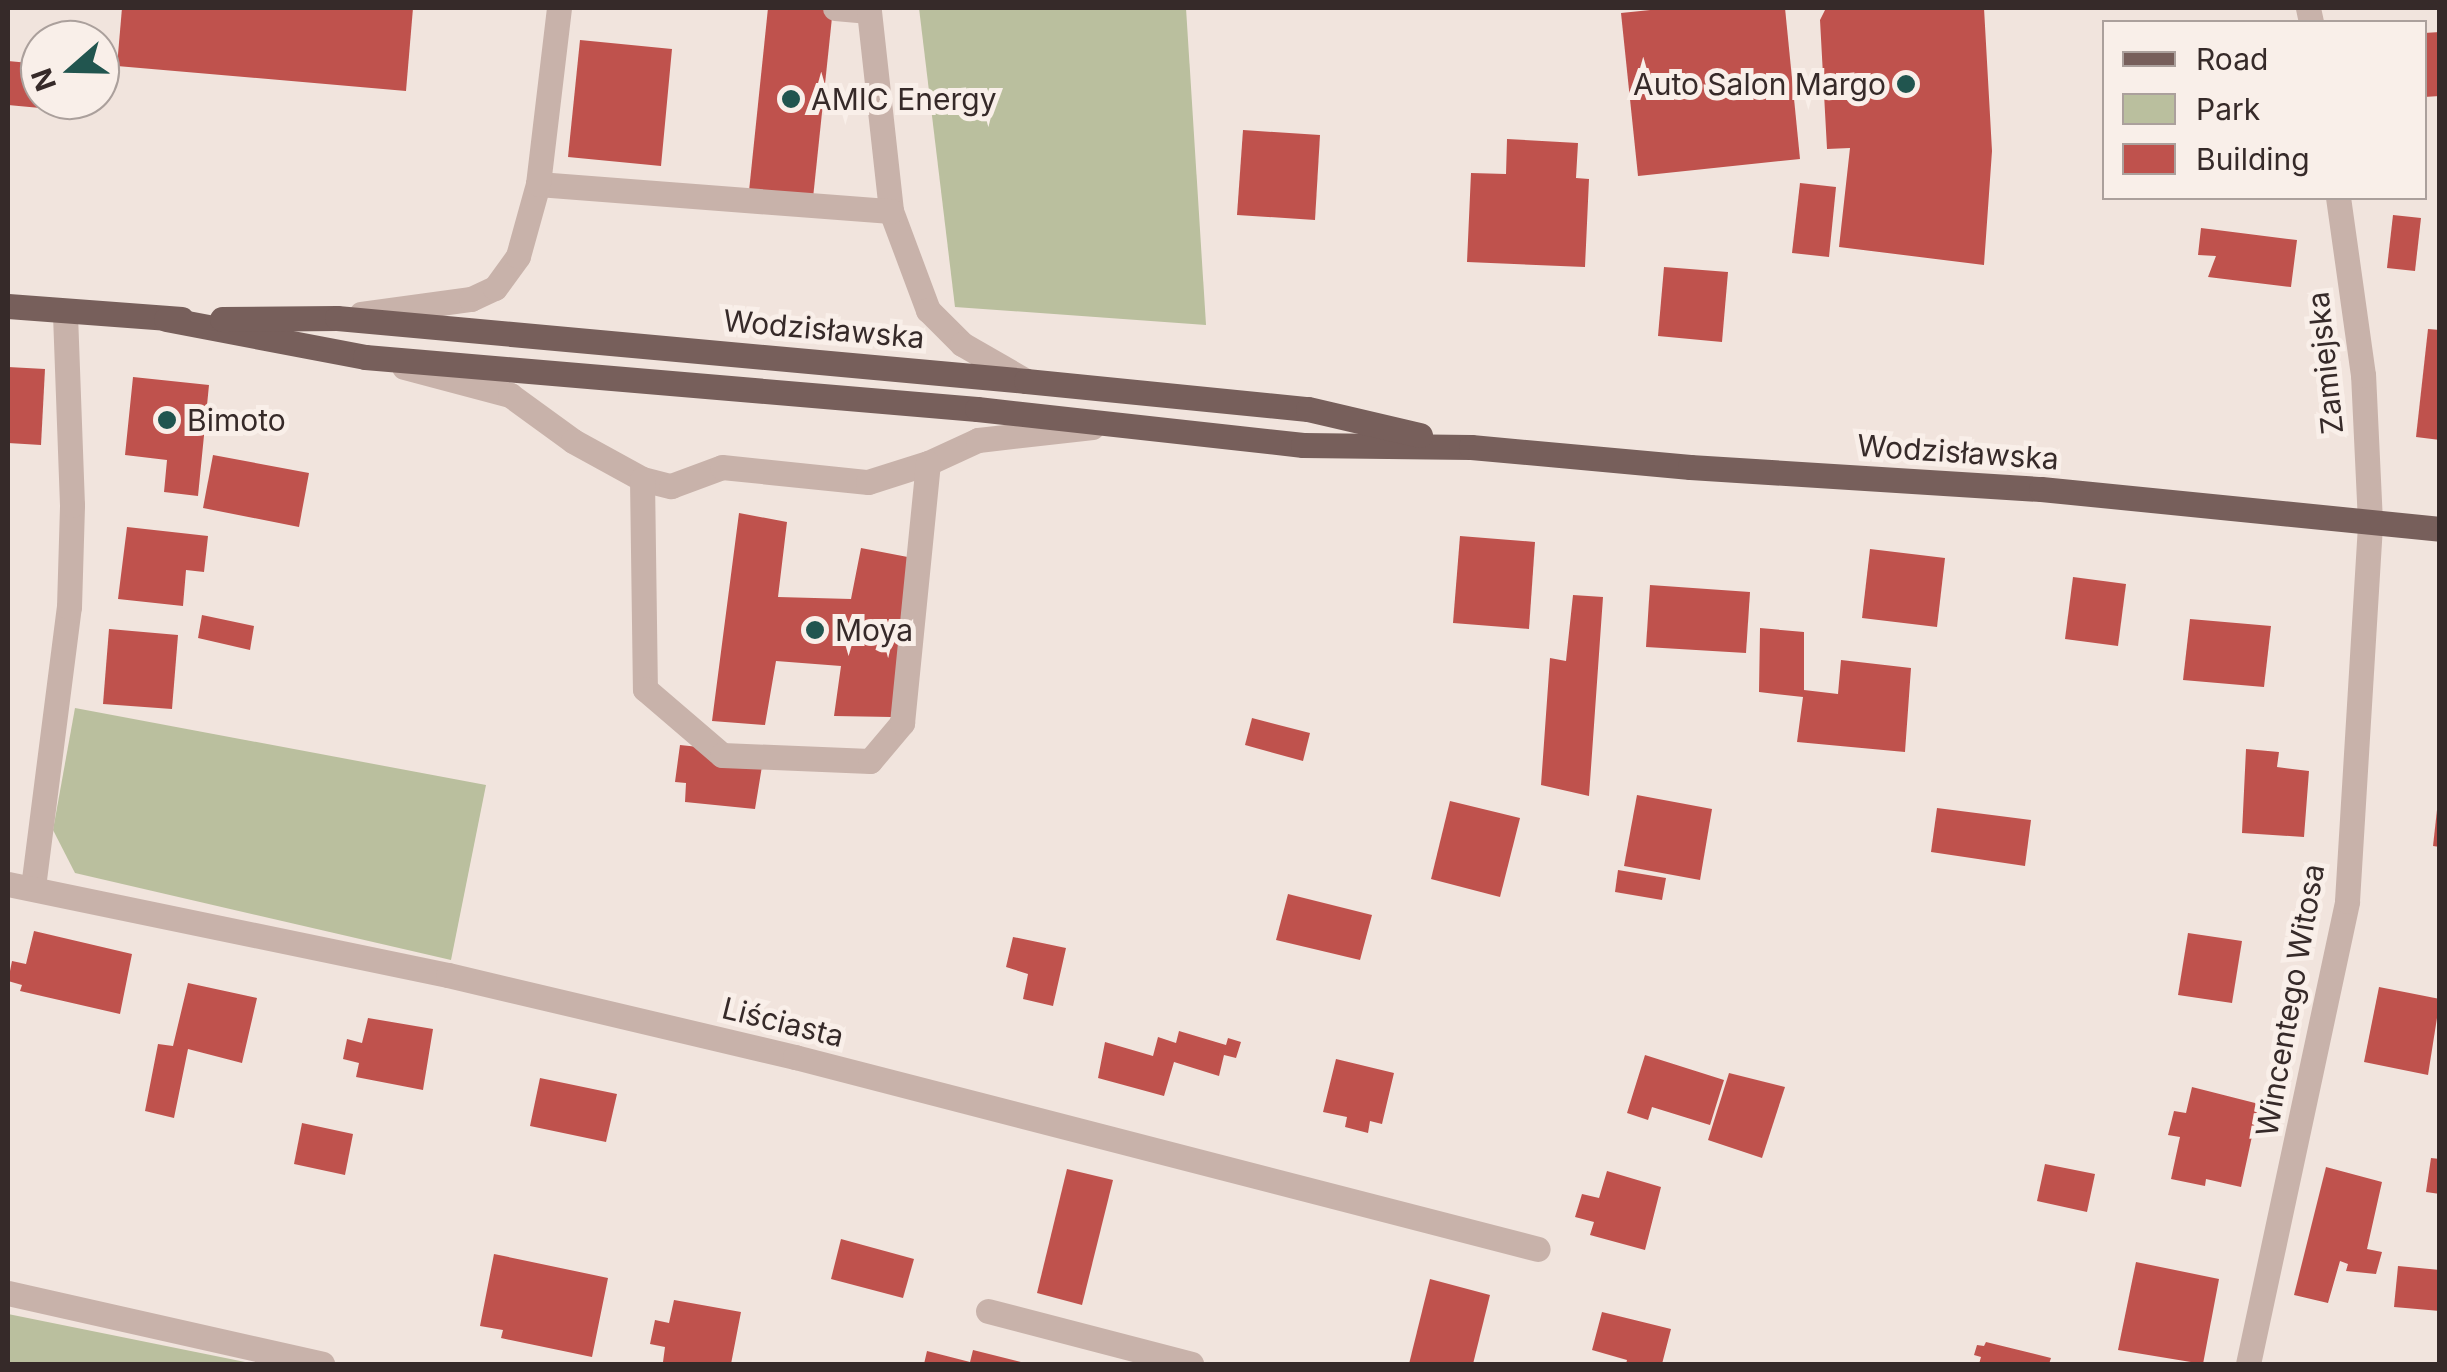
<!DOCTYPE html>
<meta charset="utf-8">
<style>
body{margin:0}
#map{position:relative;width:2447px;height:1372px;overflow:hidden;background:#f1e4dd;font-family:Inter,sans-serif}
div>[style]{position:absolute}
.green>*{inset:0;background:#babf9e}
.building>*{inset:0;background:#bf524d}
.service>*{height:25px;margin:-12.5px;padding:0 12.5px;transform-origin:12.5px;border-radius:12.5px;background:#c8b2aa}
.pedestrian>*{height:25px;margin:-12.5px;padding:0 12.5px;transform-origin:12.5px;border-radius:12.5px;background:#c8b2aa}
.minor>*{height:25px;margin:-12.5px;padding:0 12.5px;transform-origin:12.5px;border-radius:12.5px;background:#c8b2aa}
.primary>*{height:25px;margin:-12.5px;padding:0 12.5px;transform-origin:12.5px;border-radius:12.5px;background:#775f5b}
.dots>*{width:28px;height:28px;translate:-50% -50%;box-sizing:border-box;border:5px solid #f9efe9;border-radius:50%}
span{translate:-50% -50%;white-space:nowrap;text-align:center;line-height:1.15;-webkit-text-stroke:10px #f9efe9;paint-order:stroke}
.poi-label{font-size:30px;color:#362a29}
.right{translate:-100% -50%;text-align:right}
.left{translate:0 -50%;text-align:left}
.street-label{font-size:30px;color:#362a29}
.frame{position:absolute;inset:0;border:10px solid #362a29;pointer-events:none}
.legend{position:absolute;left:2102px;top:20px;width:325px;height:180px;box-sizing:border-box;background:#f9efe9;border:2px solid #aba09c;margin:0;padding:12px 18px;list-style:none;font-size:30px;color:#362a29}
.legend li{display:flex;align-items:center;gap:20px;height:50px}
.legend b{width:50px;border:2px solid #aba09c}
.north{position:absolute;left:20px;top:20px;width:100px;height:100px;box-sizing:border-box;background:#f9efe9;border:2px solid #aba09c;border-radius:50%;rotate:250deg;font-size:28px;font-weight:700;line-height:40px;text-align:center;color:#362a29}
.north::after{content:'';display:block;margin:auto;width:35px;height:45px;background:#21554f;clip-path:polygon(50% 0,100% 100%,50% 72%,0 100%)}
</style>
<div id="map">
<div class="green">
<i style="clip-path:polygon(919px 8px,1186px 8px,1206px 325px,955px 307px)"></i>
<i style="clip-path:polygon(75px 708px,486px 785px,451px 960px,75px 873px,53px 830px)"></i>
<i style="clip-path:polygon(8px 1314px,255px 1364px,8px 1364px)"></i>
</div>
<div class="building">
<i style="clip-path:polygon(122px 8px,413px 8px,406px 91px,117px 66px)"></i>
<i style="clip-path:polygon(768px 8px,833px 8px,813px 198px,749px 191px)"></i>
<i style="clip-path:polygon(1670px 8px,1785px 8px,1800px 159px,1638px 176px,1621px 13px)"></i>
<i style="clip-path:polygon(1826px 8px,1984px 8px,1992px 151px,1984px 265px,1839px 247px,1850px 148px,1827px 149px,1820px 20px)"></i>
<i style="clip-path:polygon(2440px 32px,2440px 96px,2424px 97px,2424px 33px)"></i>
<i style="clip-path:polygon(580px 40px,672px 49px,661px 166px,568px 157px)"></i>
<i style="clip-path:polygon(8px 61px,40px 64px,40px 100px,51px 100px,51px 109px,8px 105px)"></i>
<i style="clip-path:polygon(1243px 130px,1320px 135px,1315px 220px,1237px 215px)"></i>
<i style="clip-path:polygon(1507px 139px,1578px 143px,1576px 178px,1589px 179px,1585px 267px,1467px 262px,1471px 173px,1506px 174px)"></i>
<i style="clip-path:polygon(1800px 183px,1836px 187px,1829px 257px,1792px 253px)"></i>
<i style="clip-path:polygon(2393px 215px,2421px 218px,2415px 271px,2387px 268px)"></i>
<i style="clip-path:polygon(2201px 228px,2297px 240px,2291px 287px,2208px 277px,2216px 256px,2198px 255px)"></i>
<i style="clip-path:polygon(1664px 267px,1728px 272px,1722px 342px,1658px 336px)"></i>
<i style="clip-path:polygon(2428px 329px,2440px 330px,2440px 440px,2416px 437px)"></i>
<i style="clip-path:polygon(8px 367px,45px 369px,41px 445px,8px 443px)"></i>
<i style="clip-path:polygon(133px 377px,209px 385px,198px 496px,164px 492px,167px 460px,125px 455px)"></i>
<i style="clip-path:polygon(213px 455px,309px 473px,299px 527px,203px 508px)"></i>
<i style="clip-path:polygon(739px 513px,787px 522px,778px 597px,851px 599px,861px 548px,918px 559px,891px 717px,834px 716px,841px 666px,776px 661px,765px 725px,712px 721px)"></i>
<i style="clip-path:polygon(127px 527px,208px 536px,204px 572px,186px 570px,183px 606px,118px 599px)"></i>
<i style="clip-path:polygon(1460px 536px,1535px 542px,1529px 629px,1453px 623px)"></i>
<i style="clip-path:polygon(1870px 549px,1945px 558px,1937px 627px,1862px 618px)"></i>
<i style="clip-path:polygon(2073px 577px,2126px 584px,2118px 646px,2065px 639px)"></i>
<i style="clip-path:polygon(1650px 585px,1750px 592px,1746px 653px,1646px 647px)"></i>
<i style="clip-path:polygon(1573px 595px,1603px 597px,1589px 796px,1541px 785px,1550px 658px,1566px 661px)"></i>
<i style="clip-path:polygon(202px 615px,254px 626px,250px 650px,198px 638px)"></i>
<i style="clip-path:polygon(2190px 619px,2271px 626px,2264px 687px,2183px 680px)"></i>
<i style="clip-path:polygon(1760px 628px,1804px 632px,1804px 690px,1838px 694px,1841px 660px,1911px 668px,1905px 752px,1797px 742px,1803px 697px,1759px 692px)"></i>
<i style="clip-path:polygon(109px 629px,178px 635px,172px 709px,103px 704px)"></i>
<i style="clip-path:polygon(1252px 718px,1310px 733px,1303px 761px,1245px 745px)"></i>
<i style="clip-path:polygon(680px 745px,764px 754px,755px 809px,685px 802px,686px 783px,675px 782px)"></i>
<i style="clip-path:polygon(2246px 749px,2279px 752px,2277px 767px,2309px 771px,2304px 837px,2242px 833px)"></i>
<i style="clip-path:polygon(1637px 795px,1712px 809px,1700px 880px,1624px 866px)"></i>
<i style="clip-path:polygon(1450px 801px,1520px 818px,1500px 897px,1431px 879px)"></i>
<i style="clip-path:polygon(1937px 808px,2031px 820px,2025px 866px,1931px 852px)"></i>
<i style="clip-path:polygon(2437px 810px,2440px 810px,2440px 847px,2433px 846px)"></i>
<i style="clip-path:polygon(1618px 870px,1666px 878px,1662px 900px,1615px 892px)"></i>
<i style="clip-path:polygon(1288px 894px,1372px 915px,1360px 960px,1276px 940px)"></i>
<i style="clip-path:polygon(34px 931px,132px 954px,120px 1014px,20px 991px,22px 985px,8px 981px,12px 961px,26px 964px)"></i>
<i style="clip-path:polygon(2188px 933px,2242px 941px,2232px 1003px,2178px 995px)"></i>
<i style="clip-path:polygon(1013px 937px,1066px 948px,1053px 1006px,1023px 999px,1028px 974px,1006px 967px)"></i>
<i style="clip-path:polygon(188px 983px,257px 998px,242px 1063px,188px 1049px,174px 1118px,145px 1111px,158px 1044px,173px 1046px)"></i>
<i style="clip-path:polygon(2379px 987px,2440px 999px,2428px 1075px,2364px 1062px)"></i>
<i style="clip-path:polygon(368px 1018px,433px 1029px,423px 1090px,356px 1077px,359px 1063px,343px 1059px,347px 1039px,362px 1043px)"></i>
<i style="clip-path:polygon(1179px 1031px,1226px 1045px,1228px 1038px,1241px 1042px,1236px 1058px,1224px 1055px,1219px 1076px,1174px 1062px,1164px 1096px,1098px 1078px,1105px 1042px,1153px 1056px,1158px 1037px,1176px 1043px)"></i>
<i style="clip-path:polygon(1645px 1055px,1724px 1080px,1710px 1125px,1652px 1107px,1648px 1120px,1627px 1113px)"></i>
<i style="clip-path:polygon(1336px 1059px,1394px 1073px,1382px 1124px,1370px 1121px,1368px 1133px,1345px 1127px,1347px 1117px,1323px 1112px)"></i>
<i style="clip-path:polygon(1729px 1073px,1785px 1087px,1762px 1158px,1708px 1140px)"></i>
<i style="clip-path:polygon(540px 1078px,617px 1094px,606px 1142px,530px 1126px)"></i>
<i style="clip-path:polygon(2192px 1087px,2259px 1104px,2241px 1187px,2206px 1179px,2205px 1186px,2171px 1179px,2180px 1137px,2168px 1135px,2174px 1111px,2186px 1113px)"></i>
<i style="clip-path:polygon(302px 1123px,353px 1134px,345px 1175px,294px 1164px)"></i>
<i style="clip-path:polygon(2431px 1158px,2440px 1159px,2440px 1194px,2426px 1192px)"></i>
<i style="clip-path:polygon(2045px 1164px,2095px 1174px,2087px 1212px,2037px 1201px)"></i>
<i style="clip-path:polygon(2326px 1167px,2382px 1182px,2367px 1249px,2382px 1252px,2376px 1274px,2346px 1271px,2348px 1264px,2340px 1261px,2328px 1303px,2294px 1295px)"></i>
<i style="clip-path:polygon(1067px 1169px,1113px 1180px,1082px 1305px,1037px 1293px)"></i>
<i style="clip-path:polygon(1607px 1171px,1661px 1187px,1645px 1250px,1590px 1235px,1594px 1222px,1575px 1217px,1582px 1194px,1599px 1198px)"></i>
<i style="clip-path:polygon(841px 1239px,914px 1259px,903px 1298px,831px 1279px)"></i>
<i style="clip-path:polygon(494px 1254px,608px 1278px,592px 1357px,501px 1338px,503px 1330px,480px 1326px)"></i>
<i style="clip-path:polygon(2136px 1262px,2219px 1279px,2203px 1364px,2118px 1350px)"></i>
<i style="clip-path:polygon(2398px 1266px,2440px 1270px,2440px 1311px,2394px 1307px)"></i>
<i style="clip-path:polygon(1430px 1279px,1490px 1295px,1473px 1364px,1409px 1364px)"></i>
<i style="clip-path:polygon(674px 1300px,741px 1312px,731px 1364px,663px 1362px,665px 1347px,650px 1344px,655px 1320px,669px 1323px)"></i>
<i style="clip-path:polygon(1602px 1312px,1671px 1329px,1662px 1364px,1626px 1364px,1627px 1360px,1592px 1350px)"></i>
<i style="clip-path:polygon(1986px 1342px,2051px 1358px,2049px 1364px,1979px 1364px,1981px 1357px,1974px 1355px,1977px 1345px,1984px 1346px)"></i>
<i style="clip-path:polygon(973px 1350px,1025px 1363px,1025px 1364px,924px 1364px,927px 1351px,970px 1362px)"></i>
</div>
<div class="service">
<i style="left:835px;top:8px;width:34px;rotate:5deg"></i>
<i style="left:869px;top:11px;width:201px;rotate:83.7deg"></i>
<i style="left:891px;top:211px;width:106px;rotate:69.5deg"></i>
<i style="left:928px;top:310px;width:48px;rotate:45deg"></i>
<i style="left:962px;top:344px;width:74px;rotate:30deg"></i>
<i style="left:538px;top:184px;width:354px;rotate:4.4deg"></i>
<i style="left:361px;top:314px;width:111px;rotate:-7.8deg"></i>
<i style="left:471px;top:299px;width:26px;rotate:-25deg"></i>
<i style="left:495px;top:288px;width:39px;rotate:-54deg"></i>
<i style="left:518px;top:256px;width:75px;rotate:-74.5deg"></i>
<i style="left:538px;top:184px;width:177px;rotate:-83.2deg"></i>
<i style="left:404px;top:367px;width:110px;rotate:14.8deg"></i>
<i style="left:510px;top:395px;width:78px;rotate:36.1deg"></i>
<i style="left:573px;top:441px;width:79px;rotate:28.8deg"></i>
<i style="left:642px;top:479px;width:30px;rotate:14deg"></i>
<i style="left:671px;top:486px;width:54px;rotate:-20.4deg"></i>
<i style="left:722px;top:467px;width:147px;rotate:5.9deg"></i>
<i style="left:868px;top:482px;width:63px;rotate:-17.6deg"></i>
<i style="left:928px;top:463px;width:55px;rotate:-24.7deg"></i>
<i style="left:978px;top:440px;width:115px;rotate:-6.5deg"></i>
<i style="left:642px;top:479px;width:210px;rotate:89.2deg"></i>
<i style="left:645px;top:689px;width:101px;rotate:40.6deg"></i>
<i style="left:722px;top:755px;width:148px;rotate:2.3deg"></i>
<i style="left:870px;top:761px;width:50px;rotate:-49.9deg"></i>
<i style="left:902px;top:723px;width:261px;rotate:-84.3deg"></i>
</div>
<div class="pedestrian">
<i style="left:33px;top:887px;width:282px;rotate:-82.7deg"></i>
<i style="left:69px;top:607px;width:102px;rotate:-88.3deg"></i>
<i style="left:72px;top:505px;width:193px;rotate:-92.1deg"></i>
</div>
<div class="minor">
<i style="left:2308px;top:8px;width:14px;rotate:78deg"></i>
<i style="left:8px;top:884px;width:449px;rotate:11.7deg"></i>
<i style="left:448px;top:975px;width:357px;rotate:13.3deg"></i>
<i style="left:795px;top:1057px;width:767px;rotate:14.49deg"></i>
<i style="left:8px;top:1293px;width:322px;rotate:12.7deg"></i>
<i style="left:988px;top:1311px;width:210px;rotate:14.6deg"></i>
<i style="left:2248px;top:1364px;width:473px;rotate:-77.9deg"></i>
<i style="left:2347px;top:901px;width:380px;rotate:-86.5deg"></i>
<i style="left:2370px;top:522px;width:147px;rotate:-92.7deg"></i>
<i style="left:2363px;top:375px;width:179px;rotate:-98deg"></i>
</div>
<div class="primary">
<i style="left:8px;top:306px;width:174px;rotate:4.3deg"></i>
<i style="left:166px;top:319px;width:203px;rotate:10.8deg"></i>
<i style="left:365px;top:357px;width:614px;rotate:4.86deg"></i>
<i style="left:977px;top:409px;width:328px;rotate:6.3deg"></i>
<i style="left:1303px;top:445px;width:168px;rotate:0.7deg"></i>
<i style="left:1471px;top:447px;width:220px;rotate:5.2deg"></i>
<i style="left:1690px;top:467px;width:352px;rotate:3.6deg"></i>
<i style="left:2041px;top:489px;width:401px;rotate:5.7deg"></i>
<i style="left:222px;top:319px;width:115px;rotate:-0.5deg"></i>
<i style="left:337px;top:318px;width:692px;rotate:5.22deg"></i>
<i style="left:1026px;top:381px;width:283px;rotate:5.7deg"></i>
<i style="left:1308px;top:409px;width:115px;rotate:13.1deg"></i>
</div>
<div class="dots">
<i style="left:1906px;top:84px;background:#21554f"></i>
<i style="left:791px;top:99px;background:#21554f"></i>
<i style="left:167px;top:420px;background:#21554f"></i>
<i style="left:815px;top:630px;background:#21554f"></i>
</div>
<div class="poi-label">
<span class="right" style="left:1886px;top:84px">Auto Salon Margo</span>
<span class="left" style="left:811px;top:99px">AMIC Energy</span>
<span class="left" style="left:187px;top:420px">Bimoto</span>
<span class="left" style="left:835px;top:630px">Moya</span>
</div>
<div class="street-label">
<span style="left:824px;top:329px;rotate:5deg">Wodzisławska</span>
<span style="left:2325px;top:363px;rotate:-96deg">Zamiejska</span>
<span style="left:1958px;top:452px;rotate:4deg">Wodzisławska</span>
<span style="left:2290px;top:1000px;rotate:-80deg">Wincentego Witosa</span>
<span style="left:783px;top:1022px;rotate:14deg">Liściasta</span>
</div>
<div class="frame"></div>
<ul class="legend">
<li><b style="height:12px;background:#775f5b"></b>Road</li>
<li><b style="height:28px;background:#babf9e"></b>Park</li>
<li><b style="height:28px;background:#bf524d"></b>Building</li>
</ul>
<div class="north">N</div>
</div>
